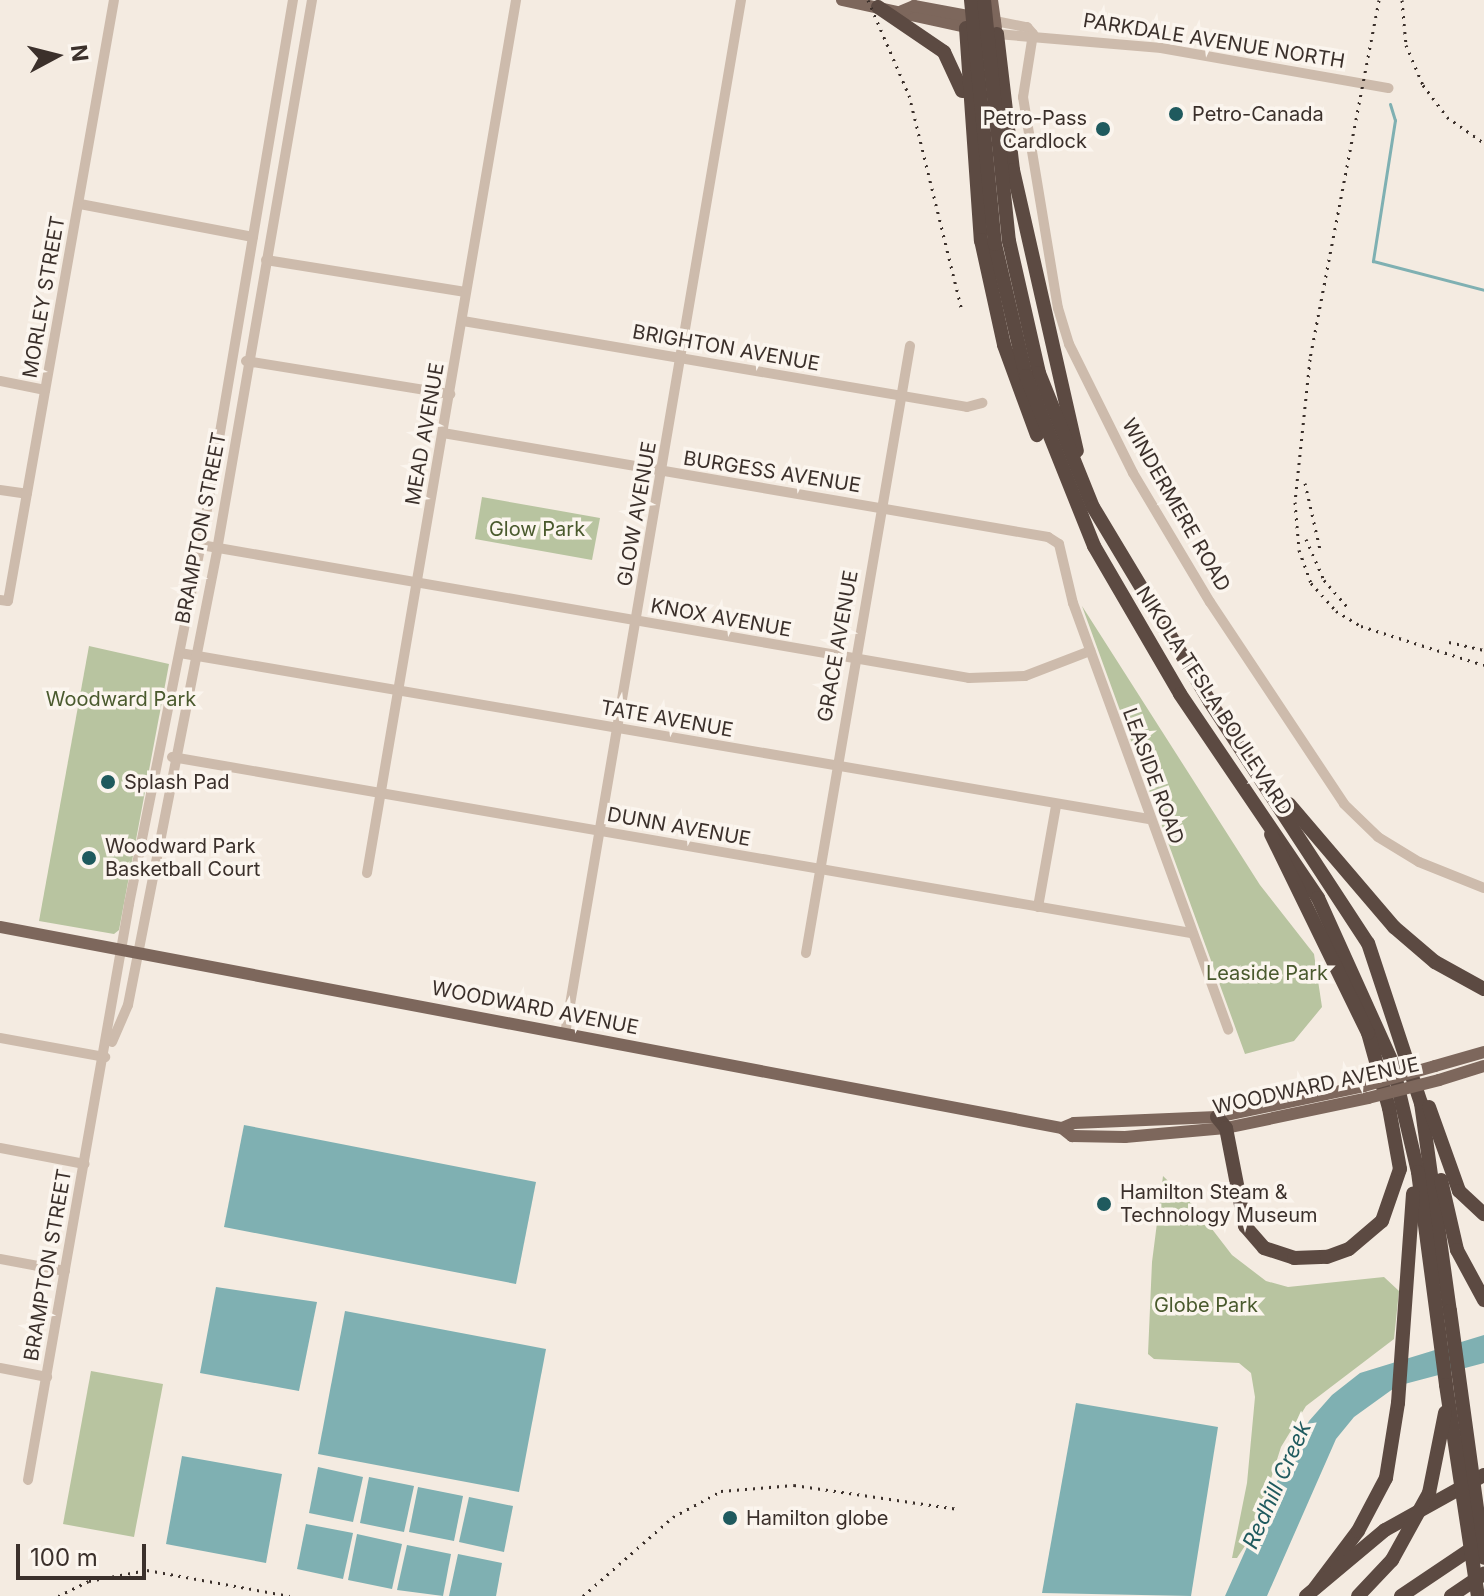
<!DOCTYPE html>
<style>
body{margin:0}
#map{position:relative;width:1484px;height:1596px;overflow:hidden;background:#f4ebe1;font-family:Inter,sans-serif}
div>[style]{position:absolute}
.green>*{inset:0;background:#b8c4a0}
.water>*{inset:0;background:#7fb0b2}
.stream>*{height:3px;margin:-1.5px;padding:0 1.5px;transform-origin:1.5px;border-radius:1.5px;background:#7fb0b2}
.minor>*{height:10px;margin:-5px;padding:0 5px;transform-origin:5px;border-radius:5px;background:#cdbbac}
.major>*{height:12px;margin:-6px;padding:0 6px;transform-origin:6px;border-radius:6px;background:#7d675c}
.highway>*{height:14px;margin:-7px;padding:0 7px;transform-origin:7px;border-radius:7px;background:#5c4a42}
.rail>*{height:3px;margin-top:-1.5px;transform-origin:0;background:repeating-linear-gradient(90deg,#3b302b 0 2px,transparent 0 8px)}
.major-bridge>*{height:12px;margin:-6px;padding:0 6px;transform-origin:6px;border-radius:6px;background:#7d675c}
.highway-bridge>*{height:14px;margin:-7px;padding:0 7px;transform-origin:7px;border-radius:7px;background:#5c4a42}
.dots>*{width:22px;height:22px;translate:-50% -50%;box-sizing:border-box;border:4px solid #fbf5ee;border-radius:50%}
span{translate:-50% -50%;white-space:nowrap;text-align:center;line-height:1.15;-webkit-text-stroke:7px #fbf5ee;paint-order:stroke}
.street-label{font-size:20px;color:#3b302b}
.poi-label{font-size:20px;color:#3b302b}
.left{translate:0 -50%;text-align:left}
.right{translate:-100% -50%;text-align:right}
.park-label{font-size:20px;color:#4a5a2e}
.water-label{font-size:22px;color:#1f5a5e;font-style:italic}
.north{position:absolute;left:16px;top:16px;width:80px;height:80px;-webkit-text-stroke:6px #fbf5ee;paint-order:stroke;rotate:83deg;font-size:22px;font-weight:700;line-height:32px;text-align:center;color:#3b302b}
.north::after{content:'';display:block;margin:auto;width:28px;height:36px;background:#3b302b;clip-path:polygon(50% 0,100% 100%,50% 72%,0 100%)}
.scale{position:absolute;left:16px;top:1544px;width:130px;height:36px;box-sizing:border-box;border:4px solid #3b302b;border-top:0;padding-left:10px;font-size:24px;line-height:28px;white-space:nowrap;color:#3b302b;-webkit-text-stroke:6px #fbf5ee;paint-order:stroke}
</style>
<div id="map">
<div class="green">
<i style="clip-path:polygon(482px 497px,600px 518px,592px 560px,475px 539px)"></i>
<i style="clip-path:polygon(1082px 606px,1260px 885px,1314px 954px,1322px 1007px,1294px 1041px,1245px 1054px)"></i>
<i style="clip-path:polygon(89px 646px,169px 664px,119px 930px,114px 934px,39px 921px)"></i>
<i style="clip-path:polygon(1163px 1176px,1195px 1207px,1232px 1255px,1266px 1281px,1288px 1287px,1384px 1277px,1399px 1291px,1394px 1339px,1306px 1406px,1281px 1447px,1254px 1532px,1237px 1558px,1232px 1558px,1247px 1483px,1255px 1397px,1251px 1373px,1239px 1363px,1154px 1359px,1148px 1354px,1152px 1262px)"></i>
<i style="clip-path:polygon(91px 1371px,163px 1384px,134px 1537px,63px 1524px)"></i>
</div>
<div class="water">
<i style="clip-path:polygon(244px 1125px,536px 1182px,516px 1284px,224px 1227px)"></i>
<i style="clip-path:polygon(216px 1287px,317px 1302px,299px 1391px,200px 1373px)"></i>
<i style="clip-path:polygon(345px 1311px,546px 1349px,519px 1492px,318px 1454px)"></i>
<i style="clip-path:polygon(1484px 1335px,1484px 1363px,1397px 1386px,1354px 1417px,1336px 1439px,1267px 1596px,1225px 1596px,1273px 1489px,1309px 1421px,1332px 1395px,1360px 1373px)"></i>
<i style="clip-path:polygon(1076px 1403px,1218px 1427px,1191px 1596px,1042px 1593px)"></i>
<i style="clip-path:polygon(182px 1456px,282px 1474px,266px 1563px,166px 1544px)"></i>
<i style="clip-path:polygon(318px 1467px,363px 1477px,353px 1522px,309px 1513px)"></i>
<i style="clip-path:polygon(369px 1477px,414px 1486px,404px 1532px,360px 1523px)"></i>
<i style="clip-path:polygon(418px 1487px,463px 1496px,454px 1541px,409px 1532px)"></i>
<i style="clip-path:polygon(469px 1497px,513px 1506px,504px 1552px,459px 1542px)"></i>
<i style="clip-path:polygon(306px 1524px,353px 1533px,343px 1579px,297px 1569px)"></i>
<i style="clip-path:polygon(357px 1534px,402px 1544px,392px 1589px,348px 1580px)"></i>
<i style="clip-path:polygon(407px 1545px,451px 1554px,443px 1596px,397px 1590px)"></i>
<i style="clip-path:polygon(458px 1554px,502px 1563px,496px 1596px,449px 1596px)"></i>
</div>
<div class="stream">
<i style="left:1390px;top:104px;width:17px;rotate:73deg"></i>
<i style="left:1395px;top:120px;width:143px;rotate:98.9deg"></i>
<i style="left:1373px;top:261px;width:115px;rotate:14.6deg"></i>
</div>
<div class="minor">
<i style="left:995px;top:21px;width:33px;rotate:11deg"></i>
<i style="left:1027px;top:27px;width:9px;rotate:49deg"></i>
<i style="left:997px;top:34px;width:165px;rotate:4.9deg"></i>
<i style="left:1161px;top:48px;width:231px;rotate:10deg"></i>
<i style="left:1033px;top:34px;width:64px;rotate:99deg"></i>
<i style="left:1023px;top:97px;width:214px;rotate:80.6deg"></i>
<i style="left:1058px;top:308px;width:38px;rotate:73deg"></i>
<i style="left:1069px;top:344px;width:144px;rotate:63.6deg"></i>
<i style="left:1133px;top:473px;width:150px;rotate:59.2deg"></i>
<i style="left:1210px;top:602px;width:242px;rotate:56.4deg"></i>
<i style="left:1344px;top:804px;width:47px;rotate:44.1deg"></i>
<i style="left:1378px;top:837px;width:48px;rotate:31.4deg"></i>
<i style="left:1419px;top:862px;width:70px;rotate:21.8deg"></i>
<i style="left:80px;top:204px;width:176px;rotate:10.8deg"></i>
<i style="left:266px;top:260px;width:202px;rotate:9.1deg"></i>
<i style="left:463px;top:321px;width:511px;rotate:9.68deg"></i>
<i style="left:967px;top:407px;width:16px;rotate:-15deg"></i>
<i style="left:246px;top:361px;width:207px;rotate:9.2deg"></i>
<i style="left:0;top:381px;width:46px;rotate:11.3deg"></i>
<i style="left:443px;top:433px;width:614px;rotate:9.75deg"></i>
<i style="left:1048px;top:537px;width:13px;rotate:32deg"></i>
<i style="left:1059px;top:544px;width:61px;rotate:76.7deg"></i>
<i style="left:1073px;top:603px;width:454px;rotate:70deg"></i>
<i style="left:0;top:490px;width:27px;rotate:8deg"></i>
<i style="left:201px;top:545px;width:779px;rotate:9.82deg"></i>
<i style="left:969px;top:678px;width:56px;rotate:-2deg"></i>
<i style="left:1025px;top:676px;width:70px;rotate:-21deg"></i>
<i style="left:0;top:600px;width:8px;rotate:7deg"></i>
<i style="left:8px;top:601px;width:610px;rotate:-80deg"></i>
<i style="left:180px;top:653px;width:983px;rotate:9.72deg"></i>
<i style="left:172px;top:757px;width:1034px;rotate:9.8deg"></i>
<i style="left:367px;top:873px;width:886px;rotate:-80.31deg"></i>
<i style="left:1038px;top:907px;width:103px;rotate:-79.9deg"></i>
<i style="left:806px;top:953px;width:616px;rotate:-80.28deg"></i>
<i style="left:565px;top:1034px;width:1049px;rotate:-80.34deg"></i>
<i style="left:0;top:1038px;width:107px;rotate:10.3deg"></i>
<i style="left:112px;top:1042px;width:40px;rotate:-66.6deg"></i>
<i style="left:128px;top:1005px;width:464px;rotate:-78.9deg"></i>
<i style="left:217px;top:550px;width:558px;rotate:-80.2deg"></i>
<i style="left:0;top:1148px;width:86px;rotate:10.7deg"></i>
<i style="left:0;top:1259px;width:66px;rotate:10.5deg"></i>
<i style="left:0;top:1368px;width:48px;rotate:10.8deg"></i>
<i style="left:28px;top:1480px;width:585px;rotate:-80.05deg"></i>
<i style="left:129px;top:904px;width:366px;rotate:-78.7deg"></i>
<i style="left:201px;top:545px;width:553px;rotate:-80.42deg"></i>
</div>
<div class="major">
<i style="left:842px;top:0;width:136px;rotate:12.3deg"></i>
<i style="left:992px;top:0;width:28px;rotate:82deg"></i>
<i style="left:902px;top:11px;width:13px;rotate:-23deg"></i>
<i style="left:914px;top:6px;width:82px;rotate:10.5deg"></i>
<i style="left:0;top:927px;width:1081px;rotate:10.72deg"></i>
<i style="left:1062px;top:1128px;width:13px;rotate:39deg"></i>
<i style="left:1072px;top:1136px;width:53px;rotate:1.1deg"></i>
<i style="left:1125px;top:1137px;width:101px;rotate:-5.1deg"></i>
<i style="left:1226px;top:1128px;width:145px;rotate:-11.9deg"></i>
<i style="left:1435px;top:1066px;width:51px;rotate:-15.9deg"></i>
<i style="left:1439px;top:1080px;width:47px;rotate:-17.3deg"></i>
<i style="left:1062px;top:1128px;width:13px;rotate:-23deg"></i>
<i style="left:1074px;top:1123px;width:143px;rotate:-2.4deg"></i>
<i style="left:1217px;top:1117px;width:150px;rotate:-11.9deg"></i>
</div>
<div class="highway">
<i style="left:878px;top:7px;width:80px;rotate:34.3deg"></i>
<i style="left:944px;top:52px;width:43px;rotate:65.2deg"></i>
<i style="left:966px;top:28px;width:213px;rotate:86deg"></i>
<i style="left:981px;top:240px;width:107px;rotate:77.6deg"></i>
<i style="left:1004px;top:345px;width:96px;rotate:69.9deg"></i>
<i style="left:997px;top:34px;width:137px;rotate:83.3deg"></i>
<i style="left:1013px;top:170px;width:288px;rotate:77.2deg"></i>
<i style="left:1009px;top:241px;width:135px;rotate:77.2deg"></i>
<i style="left:1039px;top:373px;width:144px;rotate:68.1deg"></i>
<i style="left:1093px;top:507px;width:227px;rotate:59deg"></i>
<i style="left:1210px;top:702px;width:288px;rotate:56.8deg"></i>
<i style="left:1368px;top:943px;width:169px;rotate:71.7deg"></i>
<i style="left:1421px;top:1103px;width:210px;rotate:82.1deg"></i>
<i style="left:995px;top:244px;width:136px;rotate:76.8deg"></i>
<i style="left:1026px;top:376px;width:183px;rotate:68.2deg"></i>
<i style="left:1094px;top:546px;width:171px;rotate:59.8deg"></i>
<i style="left:1180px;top:694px;width:246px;rotate:55.9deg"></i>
<i style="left:1318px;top:898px;width:180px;rotate:65.7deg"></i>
<i style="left:1392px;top:1062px;width:113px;rotate:76.7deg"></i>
<i style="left:1418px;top:1172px;width:215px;rotate:82.5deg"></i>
<i style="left:1289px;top:804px;width:162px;rotate:49.5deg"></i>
<i style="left:1394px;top:927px;width:54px;rotate:40.5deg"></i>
<i style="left:1435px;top:962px;width:56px;rotate:28.9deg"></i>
<i style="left:1429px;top:1107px;width:89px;rotate:70.3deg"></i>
<i style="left:1459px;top:1191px;width:34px;rotate:43deg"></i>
<i style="left:1217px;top:1117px;width:14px;rotate:51deg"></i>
<i style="left:1226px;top:1128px;width:100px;rotate:79deg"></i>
<i style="left:1245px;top:1226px;width:29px;rotate:49deg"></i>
<i style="left:1264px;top:1248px;width:32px;rotate:18deg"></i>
<i style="left:1294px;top:1258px;width:33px;rotate:-2deg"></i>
<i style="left:1327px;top:1257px;width:23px;rotate:-20deg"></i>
<i style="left:1349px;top:1249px;width:43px;rotate:-40.3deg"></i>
<i style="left:1382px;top:1221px;width:55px;rotate:-70.9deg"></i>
<i style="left:1400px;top:1169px;width:62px;rotate:-100.2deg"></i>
<i style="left:1389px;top:1108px;width:78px;rotate:-105.6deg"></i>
<i style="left:1368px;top:1033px;width:221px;rotate:-116deg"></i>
<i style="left:1441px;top:1180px;width:72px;rotate:77.1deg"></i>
<i style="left:1457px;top:1250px;width:57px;rotate:61.6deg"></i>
<i style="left:1315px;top:1588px;width:71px;rotate:-53deg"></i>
<i style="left:1358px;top:1531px;width:60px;rotate:-62.2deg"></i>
<i style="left:1386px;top:1478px;width:76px;rotate:-80.9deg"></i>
<i style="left:1398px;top:1403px;width:210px;rotate:-85.9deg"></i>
<i style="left:1306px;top:1596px;width:103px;rotate:-39.9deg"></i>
<i style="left:1385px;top:1530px;width:113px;rotate:-29.1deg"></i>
<i style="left:1358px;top:1596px;width:50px;rotate:-46.6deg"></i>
<i style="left:1401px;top:1596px;width:95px;rotate:-33.9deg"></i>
<i style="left:1451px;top:1596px;width:40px;rotate:-34deg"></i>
</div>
<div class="rail">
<i style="left:868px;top:0;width:103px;rotate:66.7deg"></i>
<i style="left:909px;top:95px;width:221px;rotate:76.2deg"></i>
<i style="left:1379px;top:0;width:366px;rotate:100.9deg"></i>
<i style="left:1310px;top:359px;width:144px;rotate:96deg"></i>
<i style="left:1295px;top:502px;width:48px;rotate:85.2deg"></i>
<i style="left:1299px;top:550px;width:35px;rotate:70deg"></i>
<i style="left:1311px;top:583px;width:38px;rotate:48deg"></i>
<i style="left:1336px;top:611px;width:29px;rotate:31deg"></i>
<i style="left:1361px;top:626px;width:129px;rotate:17.6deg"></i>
<i style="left:1402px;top:0;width:45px;rotate:84.9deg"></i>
<i style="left:1406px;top:45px;width:43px;rotate:67deg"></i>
<i style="left:1423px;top:85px;width:40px;rotate:53deg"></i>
<i style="left:1447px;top:117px;width:45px;rotate:35.1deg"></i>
<i style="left:1305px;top:483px;width:68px;rotate:77.2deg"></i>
<i style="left:1306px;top:539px;width:45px;rotate:66.3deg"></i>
<i style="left:1324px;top:580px;width:38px;rotate:49deg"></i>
<i style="left:1449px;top:642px;width:36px;rotate:13deg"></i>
<i style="left:58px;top:1596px;width:34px;rotate:-26deg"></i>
<i style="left:89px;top:1581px;width:59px;rotate:-10.7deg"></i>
<i style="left:147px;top:1570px;width:145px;rotate:10.3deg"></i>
<i style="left:583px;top:1596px;width:120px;rotate:-41.3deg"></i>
<i style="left:673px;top:1517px;width:55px;rotate:-28.4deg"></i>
<i style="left:721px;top:1491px;width:73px;rotate:-4.7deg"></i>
<i style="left:794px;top:1485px;width:166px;rotate:8.3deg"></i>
</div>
<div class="major-bridge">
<i style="left:1364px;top:1086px;width:74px;rotate:-15.7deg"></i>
<i style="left:1368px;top:1098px;width:73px;rotate:-14.2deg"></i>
</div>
<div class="highway-bridge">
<i style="left:971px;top:0;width:245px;rotate:84.4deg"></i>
<i style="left:984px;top:0;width:242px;rotate:84.1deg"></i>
<i style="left:1450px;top:1311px;width:249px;rotate:82.2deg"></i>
<i style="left:1446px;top:1385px;width:213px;rotate:81.4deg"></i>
<i style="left:1392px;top:1560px;width:77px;rotate:-61.1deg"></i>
<i style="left:1429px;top:1493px;width:82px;rotate:-78.7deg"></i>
</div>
<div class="dots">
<i style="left:1176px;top:114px;background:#1f5a5e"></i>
<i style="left:1103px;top:129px;background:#1f5a5e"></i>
<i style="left:108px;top:782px;background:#1f5a5e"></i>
<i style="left:89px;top:858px;background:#1f5a5e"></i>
<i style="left:1104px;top:1204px;background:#1f5a5e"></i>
<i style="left:730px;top:1518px;background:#1f5a5e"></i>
</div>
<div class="street-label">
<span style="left:1214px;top:41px;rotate:9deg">PARKDALE AVENUE NORTH</span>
<span style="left:44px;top:297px;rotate:-80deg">MORLEY STREET</span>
<span style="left:726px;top:348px;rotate:10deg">BRIGHTON AVENUE</span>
<span style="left:425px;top:434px;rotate:-80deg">MEAD AVENUE</span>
<span style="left:772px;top:472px;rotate:9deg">BURGESS AVENUE</span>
<span style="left:1176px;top:505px;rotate:60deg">WINDERMERE ROAD</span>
<span style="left:637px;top:514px;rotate:-80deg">GLOW AVENUE</span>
<span style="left:201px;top:528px;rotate:-79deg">BRAMPTON STREET</span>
<span style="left:721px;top:618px;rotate:10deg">KNOX AVENUE</span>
<span style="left:838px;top:646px;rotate:-80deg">GRACE AVENUE</span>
<span style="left:1214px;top:701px;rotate:57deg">NIKOLA TESLA BOULEVARD</span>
<span style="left:667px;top:719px;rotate:10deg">TATE AVENUE</span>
<span style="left:1153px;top:776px;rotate:70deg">LEASIDE ROAD</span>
<span style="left:679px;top:827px;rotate:10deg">DUNN AVENUE</span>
<span style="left:535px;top:1008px;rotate:11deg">WOODWARD AVENUE</span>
<span style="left:1316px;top:1086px;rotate:-12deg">WOODWARD AVENUE</span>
<span style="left:48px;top:1265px;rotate:-80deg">BRAMPTON STREET</span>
</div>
<div class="poi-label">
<span class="left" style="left:1192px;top:114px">Petro-Canada</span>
<span class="right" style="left:1087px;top:130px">Petro-Pass<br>Cardlock</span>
<span class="left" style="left:124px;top:782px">Splash Pad</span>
<span class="left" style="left:105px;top:858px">Woodward Park<br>Basketball Court</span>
<span class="left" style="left:1120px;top:1204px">Hamilton Steam &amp;<br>Technology Museum</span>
<span class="left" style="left:746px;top:1518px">Hamilton globe</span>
</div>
<div class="park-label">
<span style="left:537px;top:529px">Glow Park</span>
<span style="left:121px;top:699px">Woodward Park</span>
<span style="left:1267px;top:973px">Leaside Park</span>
<span style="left:1206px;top:1305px">Globe Park</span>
</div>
<div class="water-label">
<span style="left:1277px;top:1485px;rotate:-66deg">Redhill Creek</span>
</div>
<div class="north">N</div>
<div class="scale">100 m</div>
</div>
